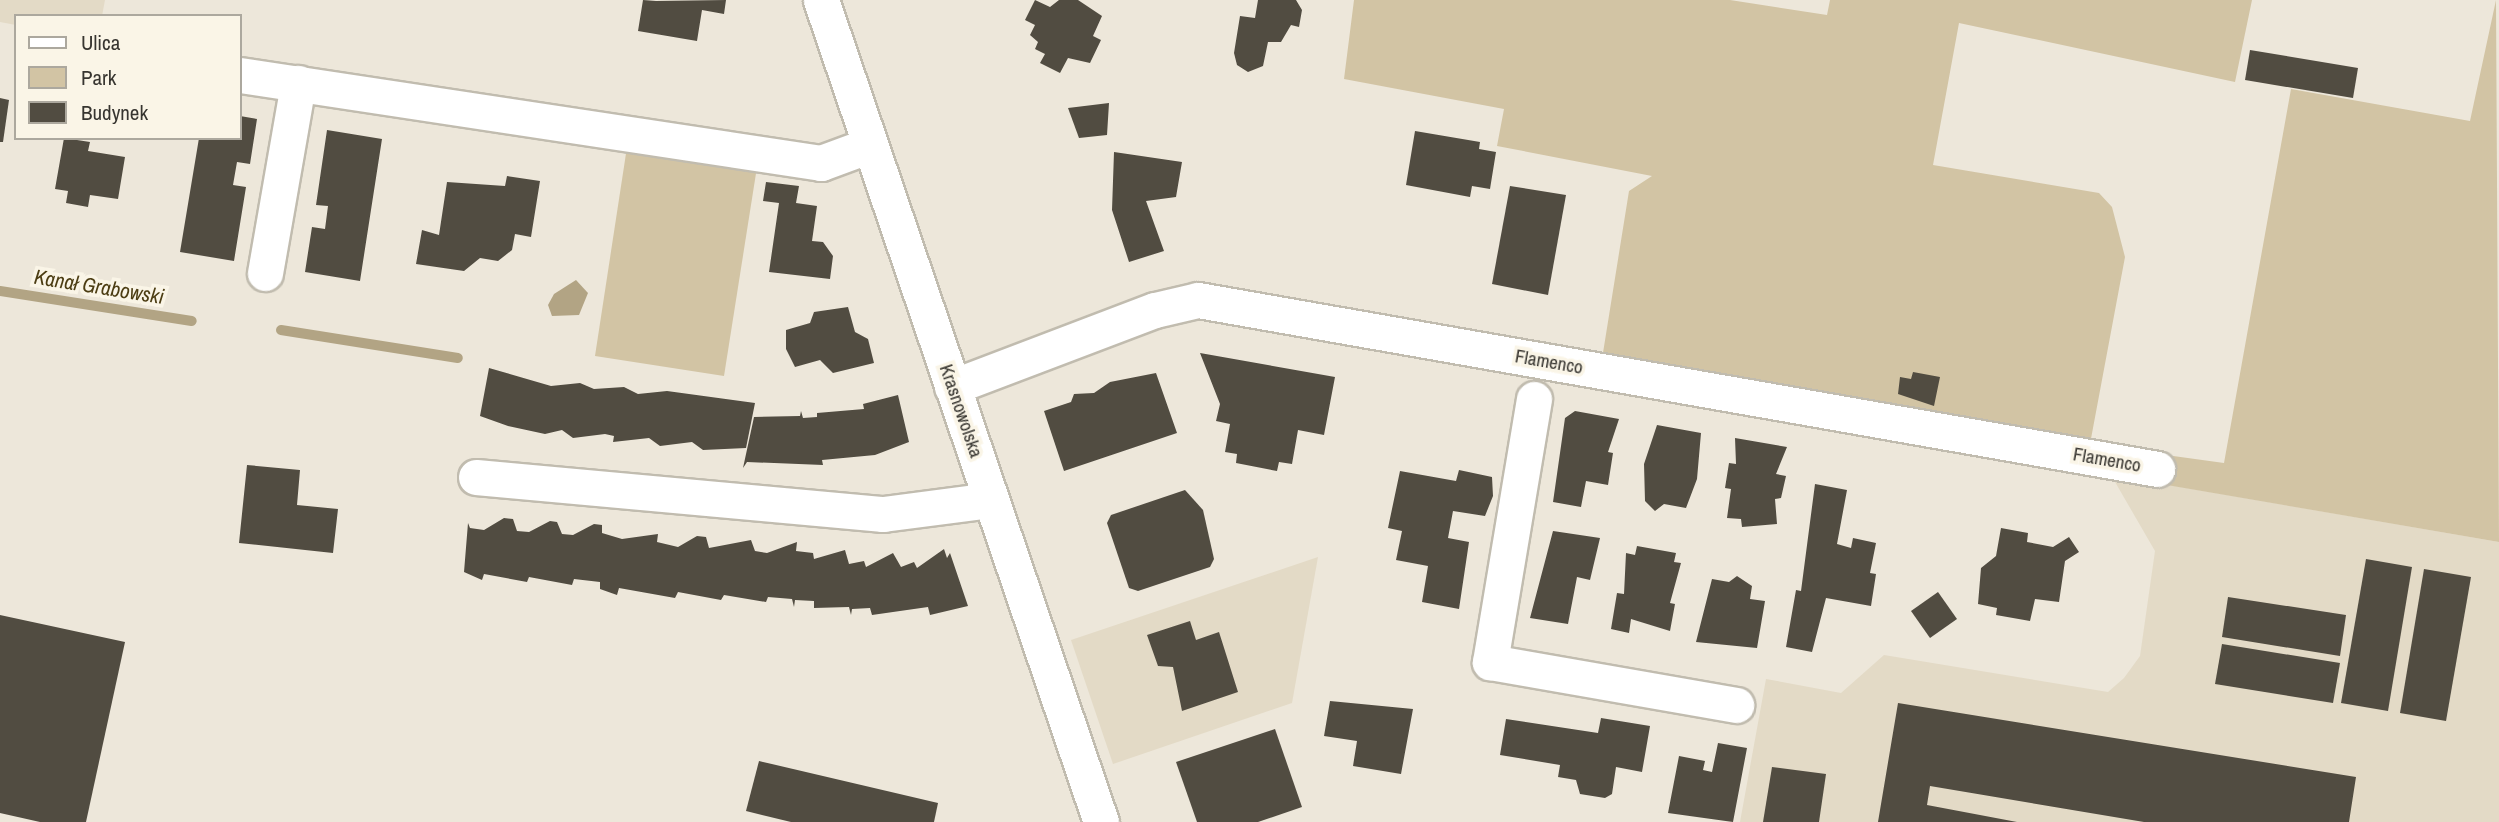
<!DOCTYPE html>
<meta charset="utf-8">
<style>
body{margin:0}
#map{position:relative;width:2499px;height:822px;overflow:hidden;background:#ede7da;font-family:"Archivo Narrow",sans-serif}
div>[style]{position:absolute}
.built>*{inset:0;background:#e3dac6}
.green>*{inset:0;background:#d2c4a4}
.water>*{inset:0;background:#b2a484}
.stream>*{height:10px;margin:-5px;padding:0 5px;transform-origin:5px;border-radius:5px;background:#b2a484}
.building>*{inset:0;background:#514c41}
.roads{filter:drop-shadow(2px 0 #c1bcaf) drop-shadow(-2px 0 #c1bcaf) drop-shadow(0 2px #c1bcaf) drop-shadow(0 -2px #c1bcaf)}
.minor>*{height:35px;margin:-17.5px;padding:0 17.5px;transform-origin:17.5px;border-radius:17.5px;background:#fff}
span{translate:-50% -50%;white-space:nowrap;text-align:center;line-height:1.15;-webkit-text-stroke:7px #faf5e7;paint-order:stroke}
.street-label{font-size:19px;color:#373530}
.water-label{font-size:21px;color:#4c3d13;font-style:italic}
.legend{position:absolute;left:14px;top:14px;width:228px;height:126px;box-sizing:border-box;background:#faf5e7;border:2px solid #aca89e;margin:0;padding:9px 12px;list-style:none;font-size:21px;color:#373530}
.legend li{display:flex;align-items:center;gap:14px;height:35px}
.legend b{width:35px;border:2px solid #aca89e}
</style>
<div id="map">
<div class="built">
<i style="clip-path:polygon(0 0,105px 0,102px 16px,16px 16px,16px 25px,0 22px)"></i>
<i style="clip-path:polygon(2111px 475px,2499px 542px,2499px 822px,1740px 822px,1766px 679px,1841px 693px,1884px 655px,2108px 692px,2124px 678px,2140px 656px,2155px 551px)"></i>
<i style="clip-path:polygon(1318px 557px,1292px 703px,1113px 764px,1071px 640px)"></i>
</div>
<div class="green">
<i style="clip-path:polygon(1354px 0,1730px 0,1827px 15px,1830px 0,2252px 0,2235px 82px,1959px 23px,1933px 165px,2099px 193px,2112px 207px,2125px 257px,2090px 444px,1602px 359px,1629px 191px,1652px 176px,1497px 146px,1504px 109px,1344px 79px)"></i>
<i style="clip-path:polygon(2496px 0,2499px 542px,2161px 484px,2166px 455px,2224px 463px,2291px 89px,2470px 121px)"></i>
<i style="clip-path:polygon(627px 147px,757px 167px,724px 376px,595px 356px)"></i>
</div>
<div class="water">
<i style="clip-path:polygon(576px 280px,588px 293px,579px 315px,552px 316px,548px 305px,554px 294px)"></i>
</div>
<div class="stream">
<i style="left:0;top:291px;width:194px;rotate:8.9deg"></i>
<i style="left:281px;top:330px;width:179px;rotate:9deg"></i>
</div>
<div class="building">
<i style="clip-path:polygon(643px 0,656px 1px,726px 0,724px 14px,702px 10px,697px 41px,638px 31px)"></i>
<i style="clip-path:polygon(1035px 0,1050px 7px,1059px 0,1078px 0,1102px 16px,1093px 36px,1101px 40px,1090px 63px,1068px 58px,1060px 73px,1040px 63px,1045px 54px,1035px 49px,1038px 42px,1030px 35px,1035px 25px,1025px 20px)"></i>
<i style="clip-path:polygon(1258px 0,1296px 0,1302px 10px,1299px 27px,1291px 25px,1281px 42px,1268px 42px,1263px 66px,1248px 72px,1237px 65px,1234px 53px,1240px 16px,1255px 18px)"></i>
<i style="clip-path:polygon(2250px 50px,2358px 68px,2353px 98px,2245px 80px)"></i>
<i style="clip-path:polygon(0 98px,9px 100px,3px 142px,0 142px)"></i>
<i style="clip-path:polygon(1109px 103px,1107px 135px,1079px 138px,1068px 108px)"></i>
<i style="clip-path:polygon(240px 116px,257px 119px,250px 164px,237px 162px,233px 185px,246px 187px,234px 261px,180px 252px,199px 138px,240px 138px)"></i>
<i style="clip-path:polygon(327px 130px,382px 139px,360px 281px,305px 272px,312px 227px,325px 229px,328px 206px,316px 205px)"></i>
<i style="clip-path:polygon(1415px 131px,1480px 142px,1479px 149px,1496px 152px,1490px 189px,1472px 186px,1470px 197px,1406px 185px)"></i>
<i style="clip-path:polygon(64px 138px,90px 142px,88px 151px,125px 157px,118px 199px,90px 195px,88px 207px,66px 203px,68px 191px,55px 189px)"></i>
<i style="clip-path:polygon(1114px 152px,1182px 162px,1176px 197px,1146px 201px,1164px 251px,1129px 262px,1112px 210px)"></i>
<i style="clip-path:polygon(507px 176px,540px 181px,531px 237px,515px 234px,512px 250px,498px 261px,480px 258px,464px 271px,416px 264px,422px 230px,439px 235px,447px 182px,505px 186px)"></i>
<i style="clip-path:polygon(766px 182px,799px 186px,796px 203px,817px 206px,812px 241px,823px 242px,833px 256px,830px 279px,769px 272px,779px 203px,763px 201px)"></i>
<i style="clip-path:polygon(1510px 186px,1566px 195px,1548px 295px,1492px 284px)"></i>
<i style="clip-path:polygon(848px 307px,855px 332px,868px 339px,874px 363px,833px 373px,820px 360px,795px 367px,786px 349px,786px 330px,810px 323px,814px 312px)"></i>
<i style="clip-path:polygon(1200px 353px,1335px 377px,1324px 435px,1298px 430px,1292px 464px,1279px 462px,1277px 471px,1236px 463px,1237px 454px,1225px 452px,1230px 424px,1216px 421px,1220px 404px)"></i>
<i style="clip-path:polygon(489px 368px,551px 386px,580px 383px,594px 389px,624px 387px,638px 394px,667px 391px,755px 403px,746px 448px,703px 450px,692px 442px,660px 446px,649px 438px,613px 442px,614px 436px,605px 434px,573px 438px,562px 430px,545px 434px,508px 426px,480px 416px)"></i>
<i style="clip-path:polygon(1913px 372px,1940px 377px,1934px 406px,1898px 394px,1900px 377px,1911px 379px)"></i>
<i style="clip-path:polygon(1156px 373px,1177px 433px,1064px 471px,1044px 411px,1071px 402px,1074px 394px,1094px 393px,1110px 382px)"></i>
<i style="clip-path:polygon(898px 395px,909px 442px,875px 455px,822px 460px,823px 465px,747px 462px,743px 468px,754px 417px,800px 416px,801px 411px,803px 418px,817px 417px,817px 413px,864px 409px,863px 404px)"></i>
<i style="clip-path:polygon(1575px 411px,1619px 419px,1608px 452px,1613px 453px,1608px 485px,1586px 481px,1581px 507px,1553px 502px,1565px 418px)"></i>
<i style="clip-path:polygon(1657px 425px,1701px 433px,1697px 479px,1686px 508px,1664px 504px,1655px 511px,1645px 501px,1644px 464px)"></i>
<i style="clip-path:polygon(1735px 438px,1787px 447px,1776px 474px,1786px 476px,1781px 498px,1775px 499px,1777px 524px,1742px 527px,1741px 519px,1727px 518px,1731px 489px,1725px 488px,1729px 463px,1736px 464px)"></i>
<i style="clip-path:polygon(247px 465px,300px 470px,297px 505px,338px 509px,333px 553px,239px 543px)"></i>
<i style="clip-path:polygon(1459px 470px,1492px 477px,1493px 496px,1485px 516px,1453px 511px,1448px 538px,1469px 542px,1459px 609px,1422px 602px,1428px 566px,1396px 560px,1402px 531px,1388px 528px,1400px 471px,1456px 481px)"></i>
<i style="clip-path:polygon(1815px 484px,1847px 490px,1837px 544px,1851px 548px,1853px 538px,1876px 543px,1870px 573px,1876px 574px,1871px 606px,1826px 598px,1812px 652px,1786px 647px,1796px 590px,1801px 591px)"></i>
<i style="clip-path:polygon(1185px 490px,1203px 510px,1214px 559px,1210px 567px,1138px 591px,1129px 588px,1107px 523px,1111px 515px)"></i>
<i style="clip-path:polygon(504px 518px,513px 519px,517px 531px,529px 532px,550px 521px,557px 522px,562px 534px,573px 535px,594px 524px,602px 525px,602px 533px,622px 539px,658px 534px,657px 542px,678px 547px,697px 536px,706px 537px,709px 548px,751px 540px,755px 551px,767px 553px,797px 542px,796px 551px,813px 553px,814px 559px,845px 550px,849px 564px,864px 561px,866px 567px,893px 553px,901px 567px,914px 562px,917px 568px,944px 549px,947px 558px,950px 553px,968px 606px,930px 615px,928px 607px,872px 615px,870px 608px,852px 609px,851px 615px,849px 607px,814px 608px,814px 601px,795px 600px,794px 607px,792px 599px,768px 597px,766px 602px,724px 595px,721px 600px,678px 592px,675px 598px,619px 588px,617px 595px,600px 589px,600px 582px,574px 579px,572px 585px,529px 577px,527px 582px,484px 574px,482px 580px,464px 572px,468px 523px,470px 528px,484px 530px)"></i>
<i style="clip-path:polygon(2001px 528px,2028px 533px,2027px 542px,2053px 547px,2069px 537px,2079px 552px,2065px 561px,2059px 602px,2035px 599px,2030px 621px,1996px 615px,1997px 608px,1978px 604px,1981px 568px,1996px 556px)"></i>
<i style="clip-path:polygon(1553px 531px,1600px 538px,1590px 580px,1577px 577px,1568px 624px,1530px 618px)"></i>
<i style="clip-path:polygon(1637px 546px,1676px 553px,1674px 562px,1681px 563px,1670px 603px,1675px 604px,1670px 631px,1631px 619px,1629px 633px,1611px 629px,1617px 593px,1624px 594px,1626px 553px,1635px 555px)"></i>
<i style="clip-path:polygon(2366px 559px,2412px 567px,2388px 711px,2341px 703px)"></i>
<i style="clip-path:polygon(2424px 569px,2471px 577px,2446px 721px,2400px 713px)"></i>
<i style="clip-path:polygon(1737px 576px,1752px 586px,1750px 599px,1765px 601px,1757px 648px,1696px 642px,1712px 579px,1729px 582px)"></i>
<i style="clip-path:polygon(1938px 592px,1957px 619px,1930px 638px,1911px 611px)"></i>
<i style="clip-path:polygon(2228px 597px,2346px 615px,2340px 656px,2222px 637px)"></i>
<i style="clip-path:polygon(0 615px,125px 642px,86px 822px,40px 822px,0 813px)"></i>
<i style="clip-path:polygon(1190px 621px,1196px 640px,1219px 632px,1238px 692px,1182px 711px,1173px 667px,1158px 666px,1147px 635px)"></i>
<i style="clip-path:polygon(2222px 644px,2340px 663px,2333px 703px,2215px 684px)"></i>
<i style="clip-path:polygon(1330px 701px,1413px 709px,1401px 774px,1353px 766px,1357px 741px,1324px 736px)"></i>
<i style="clip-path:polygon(1898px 703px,2356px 777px,2349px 822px,2144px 822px,1930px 786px,1927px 805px,2017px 822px,1878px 822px)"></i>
<i style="clip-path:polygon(1601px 718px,1650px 726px,1642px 772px,1616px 767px,1612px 794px,1605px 798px,1580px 794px,1576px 780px,1558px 777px,1560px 765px,1500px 755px,1506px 719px,1598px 733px)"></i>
<i style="clip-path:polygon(1275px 729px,1302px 807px,1258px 822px,1197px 822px,1176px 762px)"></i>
<i style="clip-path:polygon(1718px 743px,1747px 748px,1733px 822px,1668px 813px,1679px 756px,1705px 761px,1703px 770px,1712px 772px)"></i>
<i style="clip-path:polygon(759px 761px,938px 803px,934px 822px,791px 822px,746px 811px)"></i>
<i style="clip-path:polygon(1772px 767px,1826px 774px,1819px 822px,1763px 822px)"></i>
</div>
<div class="roads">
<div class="minor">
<i style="left:821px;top:0;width:868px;rotate:71.19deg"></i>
<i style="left:240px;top:75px;width:588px;rotate:8.61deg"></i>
<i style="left:821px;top:163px;width:52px;rotate:-20.2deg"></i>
<i style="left:265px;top:273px;width:193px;rotate:-80.1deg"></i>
<i style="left:952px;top:387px;width:217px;rotate:-20.8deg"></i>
<i style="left:1155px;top:310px;width:44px;rotate:-13.1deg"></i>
<i style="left:1198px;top:300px;width:974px;rotate:9.99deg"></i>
<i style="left:1534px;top:399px;width:267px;rotate:99.5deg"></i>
<i style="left:1490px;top:662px;width:250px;rotate:9.9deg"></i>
<i style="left:476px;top:477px;width:409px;rotate:5.2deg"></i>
<i style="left:883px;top:514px;width:109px;rotate:-7.4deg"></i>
</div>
</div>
<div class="street-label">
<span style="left:1549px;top:362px;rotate:10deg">Flamenco</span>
<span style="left:961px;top:411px;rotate:71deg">Krasnowolska</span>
<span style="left:2107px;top:460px;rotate:10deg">Flamenco</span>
</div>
<div class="water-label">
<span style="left:99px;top:287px;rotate:9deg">Kanał Grabowski</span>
</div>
<ul class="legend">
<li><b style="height:9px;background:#fff"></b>Ulica</li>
<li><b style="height:19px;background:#d2c4a4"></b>Park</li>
<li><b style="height:19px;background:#514c41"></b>Budynek</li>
</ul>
</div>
